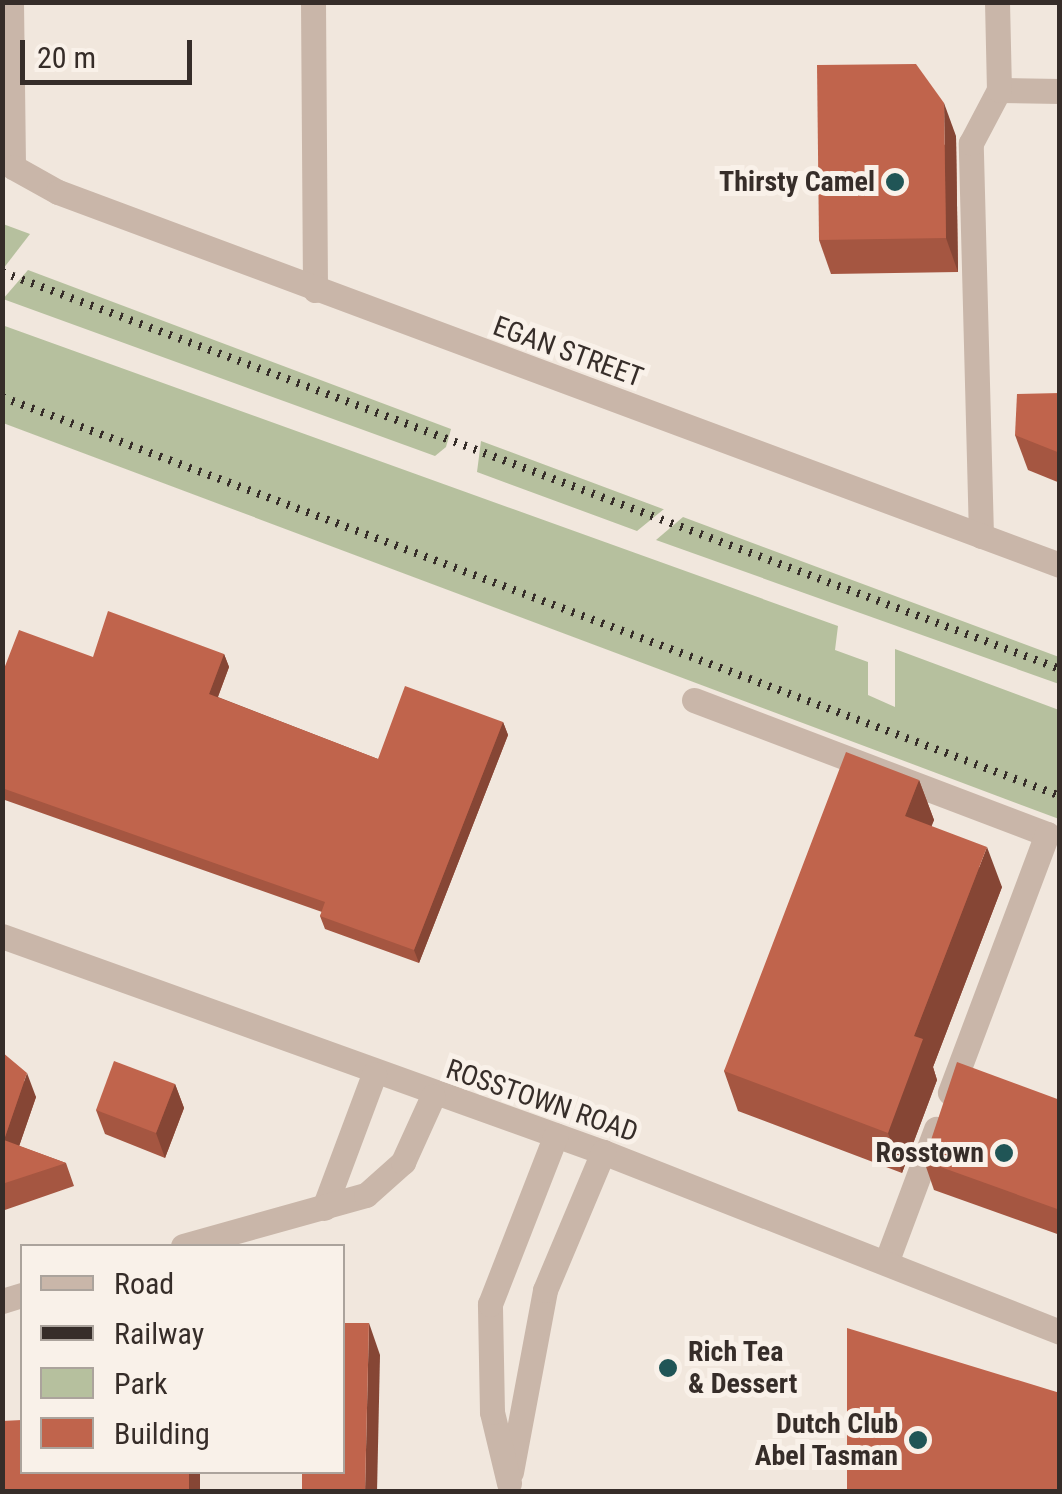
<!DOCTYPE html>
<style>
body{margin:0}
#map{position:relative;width:1062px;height:1494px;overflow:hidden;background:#f1e7dd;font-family:"Roboto Condensed",sans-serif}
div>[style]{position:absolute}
.green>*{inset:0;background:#b6c09e}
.lane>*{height:25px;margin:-12.5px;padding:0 12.5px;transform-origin:12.5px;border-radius:12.5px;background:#c9b6a9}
.street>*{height:25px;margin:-12.5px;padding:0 12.5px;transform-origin:12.5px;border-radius:12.5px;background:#c9b6a9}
.rail>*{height:8px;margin-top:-4px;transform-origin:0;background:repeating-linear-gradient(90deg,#362d29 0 2.5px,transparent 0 10.5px)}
.wall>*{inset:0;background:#a55641}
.shaded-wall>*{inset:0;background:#864635}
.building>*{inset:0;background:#c0644c}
.dots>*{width:28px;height:28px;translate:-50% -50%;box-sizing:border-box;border:5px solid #f9f1e9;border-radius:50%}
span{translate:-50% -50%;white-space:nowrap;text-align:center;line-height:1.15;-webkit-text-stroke:10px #f9f1e9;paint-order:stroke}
.poi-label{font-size:28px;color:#362d29;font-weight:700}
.right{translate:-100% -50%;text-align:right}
.left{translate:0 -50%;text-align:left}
.street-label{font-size:28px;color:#362d29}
.frame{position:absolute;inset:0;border:5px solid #362d29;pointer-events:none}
.legend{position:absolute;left:20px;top:1244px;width:325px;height:230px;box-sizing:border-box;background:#f9f1e9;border:2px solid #aba39c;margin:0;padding:12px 18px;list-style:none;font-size:30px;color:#362d29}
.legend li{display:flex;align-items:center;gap:20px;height:50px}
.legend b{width:50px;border:2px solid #aba39c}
.scale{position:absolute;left:20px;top:40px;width:172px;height:45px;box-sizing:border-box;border:5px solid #362d29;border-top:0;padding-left:12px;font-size:30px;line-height:35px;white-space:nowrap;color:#362d29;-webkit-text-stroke:8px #f9f1e9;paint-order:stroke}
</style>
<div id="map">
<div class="green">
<i style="clip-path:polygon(3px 224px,30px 234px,3px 269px,2px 224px)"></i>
<i style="clip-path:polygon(28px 270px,451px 429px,446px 447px,435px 456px,3px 299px)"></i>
<i style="clip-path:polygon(2px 325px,838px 626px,835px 650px,868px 662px,868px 695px,895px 707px,895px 649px,1059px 710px,1059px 819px,3px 423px)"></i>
<i style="clip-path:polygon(481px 441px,663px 509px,664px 509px,637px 531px,477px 472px)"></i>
<i style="clip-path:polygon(683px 517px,1059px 657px,1059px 684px,656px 540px)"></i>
</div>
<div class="lane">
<i style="left:11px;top:2px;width:165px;rotate:89.3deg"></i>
<i style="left:13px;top:167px;width:51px;rotate:29.1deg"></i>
<i style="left:313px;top:2px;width:288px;rotate:89.6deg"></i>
<i style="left:999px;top:90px;width:61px;rotate:0.9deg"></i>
<i style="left:981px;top:536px;width:393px;rotate:-91.5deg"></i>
<i style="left:971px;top:143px;width:60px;rotate:-62.2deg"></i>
<i style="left:999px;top:90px;width:88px;rotate:-91.3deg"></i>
<i style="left:694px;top:700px;width:378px;rotate:20.8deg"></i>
<i style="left:1047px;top:834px;width:276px;rotate:110.6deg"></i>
<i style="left:887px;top:1260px;width:140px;rotate:-69.5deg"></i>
</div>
<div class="street">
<i style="left:58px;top:192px;width:1069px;rotate:20.42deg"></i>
<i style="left:2px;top:936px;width:639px;rotate:19.77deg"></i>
<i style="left:603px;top:1152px;width:491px;rotate:21.5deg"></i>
<i style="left:324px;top:1208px;width:143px;rotate:-69.5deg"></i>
<i style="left:183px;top:1246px;width:190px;rotate:-15.6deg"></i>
<i style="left:366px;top:1195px;width:50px;rotate:-41.7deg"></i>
<i style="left:403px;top:1162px;width:72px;rotate:-65.6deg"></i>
<i style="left:2px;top:1301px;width:21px;rotate:-17deg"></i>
<i style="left:511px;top:1472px;width:185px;rotate:-79.4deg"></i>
<i style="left:545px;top:1290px;width:150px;rotate:-67.2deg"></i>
<i style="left:509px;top:1483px;width:73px;rotate:-103.5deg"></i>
<i style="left:492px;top:1412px;width:108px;rotate:-91.1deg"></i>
<i style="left:490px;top:1304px;width:181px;rotate:-68.7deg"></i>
</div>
<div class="rail">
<i style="left:2px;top:272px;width:1130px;rotate:20.57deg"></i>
<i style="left:2px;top:397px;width:1131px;rotate:20.66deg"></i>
</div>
<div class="wall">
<i style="clip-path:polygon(956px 136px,958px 272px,831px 274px,819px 240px)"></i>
<i style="clip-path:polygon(1060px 393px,1060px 483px,1028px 470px,1015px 435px)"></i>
<i style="clip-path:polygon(224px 654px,229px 667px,218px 697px,378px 759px,503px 722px,508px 735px,419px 963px,325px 929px,320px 916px,322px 912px,2px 799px,2px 674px,93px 657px)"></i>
<i style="clip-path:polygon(919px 780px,934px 820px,931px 826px,1002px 887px,933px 1067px,937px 1080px,902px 1173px,738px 1111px,724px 1071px)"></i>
<i style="clip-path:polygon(2px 1052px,36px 1097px,19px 1146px,66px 1163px,74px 1186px,2px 1211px)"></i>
<i style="clip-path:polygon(175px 1084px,184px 1108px,165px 1158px,105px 1134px,96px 1110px)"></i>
<i style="clip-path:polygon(1060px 1100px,1060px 1235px,934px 1190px,924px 1161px)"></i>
</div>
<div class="shaded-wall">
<i style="clip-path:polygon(944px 103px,956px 136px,958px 272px,946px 238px)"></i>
<i style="clip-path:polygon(224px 654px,229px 667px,214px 707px,209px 694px)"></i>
<i style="clip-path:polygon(503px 722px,508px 735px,419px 963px,414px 950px)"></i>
<i style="clip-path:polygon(919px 780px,934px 820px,920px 856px,905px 816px)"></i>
<i style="clip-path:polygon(987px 847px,1002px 887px,933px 1067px,937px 1080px,902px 1173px,888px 1133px,914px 1036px)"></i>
<i style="clip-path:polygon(27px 1073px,36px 1097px,13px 1164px,4px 1140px)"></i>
<i style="clip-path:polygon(175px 1084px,184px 1108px,165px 1158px,156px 1133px)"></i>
<i style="clip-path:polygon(369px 1323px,380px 1355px,377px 1492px,365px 1492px)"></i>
<i style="clip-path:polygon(189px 1472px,200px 1472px,200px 1492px,189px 1492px)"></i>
</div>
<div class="building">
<i style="clip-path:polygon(916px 64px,944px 103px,946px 238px,819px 240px,817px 65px)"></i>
<i style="clip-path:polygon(1060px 393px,1060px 453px,1015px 435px,1017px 394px)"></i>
<i style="clip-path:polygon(108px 611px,224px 654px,209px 694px,378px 759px,405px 686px,503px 722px,414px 950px,320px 916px,325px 902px,2px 788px,2px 674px,19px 630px,93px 657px)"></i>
<i style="clip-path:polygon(846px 752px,919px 780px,905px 816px,987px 847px,914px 1036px,923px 1039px,888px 1133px,724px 1071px)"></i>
<i style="clip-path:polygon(2px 1052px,27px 1073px,4px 1140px,66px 1163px,2px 1184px)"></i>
<i style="clip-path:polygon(114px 1061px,175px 1084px,156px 1133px,96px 1110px)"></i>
<i style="clip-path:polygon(957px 1062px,1060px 1100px,1060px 1210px,924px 1161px)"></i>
<i style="clip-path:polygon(342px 1323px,369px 1323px,365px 1492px,302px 1492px,302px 1472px,342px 1472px)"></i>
<i style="clip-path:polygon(847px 1328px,1060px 1393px,1060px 1492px,847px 1492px)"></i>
<i style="clip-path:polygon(22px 1420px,22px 1472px,189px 1472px,189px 1492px,2px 1492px,2px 1421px)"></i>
</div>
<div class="dots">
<i style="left:895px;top:182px;background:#205556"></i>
<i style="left:1004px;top:1153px;background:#205556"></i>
<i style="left:668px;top:1368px;background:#205556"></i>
<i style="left:918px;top:1440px;background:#205556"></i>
</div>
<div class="poi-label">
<span class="right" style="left:875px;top:182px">Thirsty Camel</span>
<span class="right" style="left:984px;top:1153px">Rosstown</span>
<span class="left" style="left:688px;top:1368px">Rich Tea<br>&amp; Dessert</span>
<span class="right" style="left:898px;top:1440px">Dutch Club<br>Abel Tasman</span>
</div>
<div class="street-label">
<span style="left:568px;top:352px;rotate:20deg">EGAN STREET</span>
<span style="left:542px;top:1101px;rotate:19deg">ROSSTOWN ROAD</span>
</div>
<div class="frame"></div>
<ul class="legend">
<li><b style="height:12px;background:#c9b6a9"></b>Road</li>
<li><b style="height:12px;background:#362d29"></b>Railway</li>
<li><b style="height:28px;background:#b6c09e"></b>Park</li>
<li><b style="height:28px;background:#c0644c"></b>Building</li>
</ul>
<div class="scale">20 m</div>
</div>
